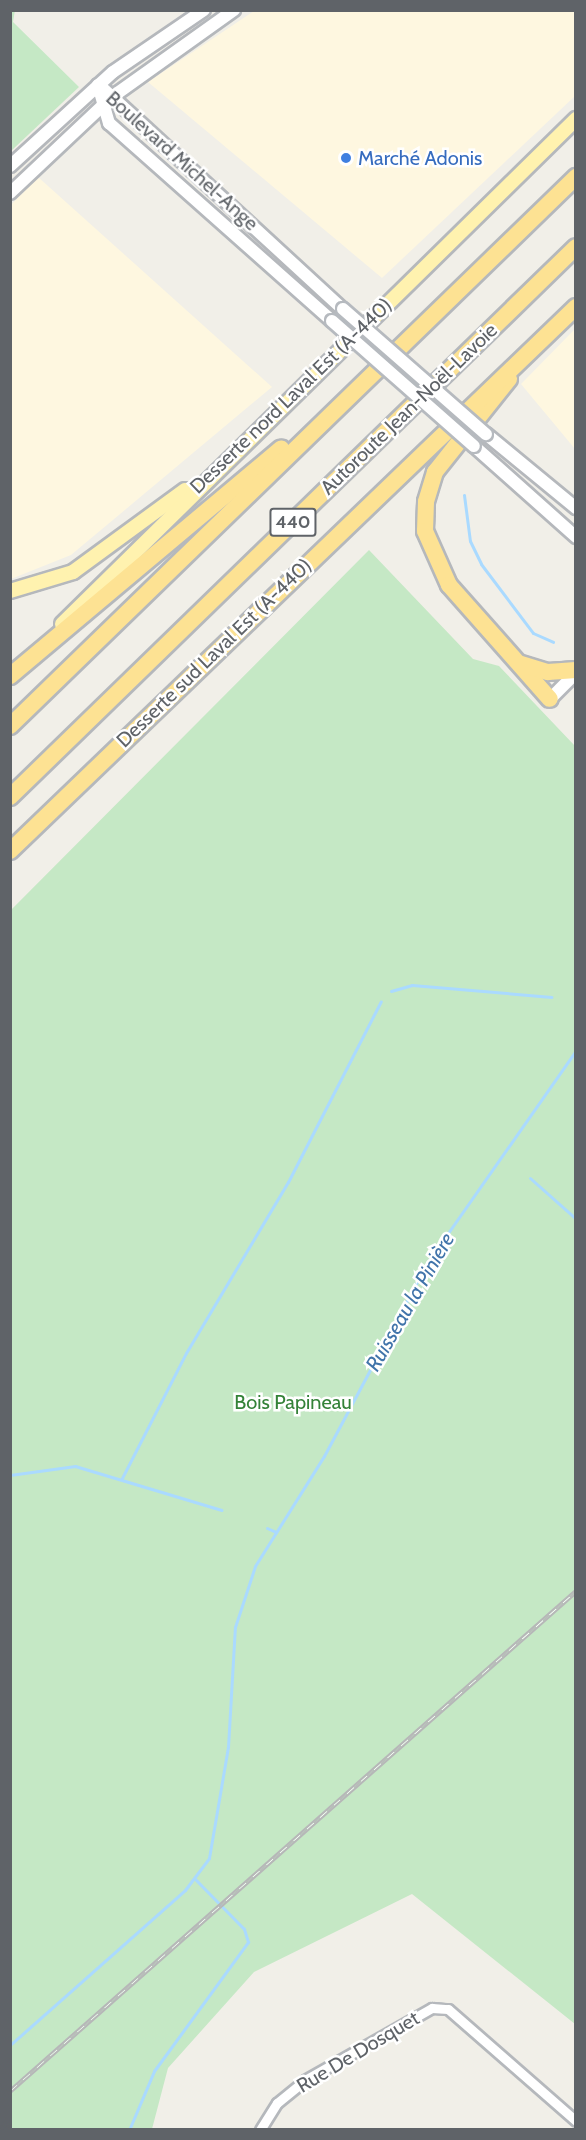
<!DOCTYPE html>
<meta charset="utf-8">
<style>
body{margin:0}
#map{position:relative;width:586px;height:2140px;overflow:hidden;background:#f1efe8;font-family:Cabin,sans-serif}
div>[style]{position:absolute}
.commercial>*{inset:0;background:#fef7e0}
.green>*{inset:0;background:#c5e8c5}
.stream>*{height:3px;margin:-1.5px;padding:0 1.5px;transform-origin:1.5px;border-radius:1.5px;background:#aadaff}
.roads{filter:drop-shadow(2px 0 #b5b8bc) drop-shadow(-2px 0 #b5b8bc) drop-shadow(0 2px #b5b8bc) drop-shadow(0 -2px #b5b8bc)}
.street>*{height:9px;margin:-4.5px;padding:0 4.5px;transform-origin:4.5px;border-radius:4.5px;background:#fff}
.secondary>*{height:12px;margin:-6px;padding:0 6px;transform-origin:6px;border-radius:6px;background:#fff}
.primary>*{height:14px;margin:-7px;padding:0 7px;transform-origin:7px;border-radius:7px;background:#fff2af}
.highway>*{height:16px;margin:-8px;padding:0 8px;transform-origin:8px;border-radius:8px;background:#fde293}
.rail>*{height:5px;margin-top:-2.5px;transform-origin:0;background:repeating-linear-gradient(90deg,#fff 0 9px,#b6b7b8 0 18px);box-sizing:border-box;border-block:2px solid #b6b7b8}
.bridges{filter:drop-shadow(2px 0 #b6babf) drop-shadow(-2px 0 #b6babf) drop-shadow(0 2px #b6babf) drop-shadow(0 -2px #b6babf)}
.secondary-bridge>*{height:12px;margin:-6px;padding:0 6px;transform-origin:6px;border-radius:6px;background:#fff}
.dots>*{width:16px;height:16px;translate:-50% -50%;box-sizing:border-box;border:3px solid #fff;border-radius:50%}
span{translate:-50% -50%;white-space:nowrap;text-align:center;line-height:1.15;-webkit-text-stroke:5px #fff;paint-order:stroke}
.shield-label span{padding:2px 4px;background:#fff;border:2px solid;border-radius:4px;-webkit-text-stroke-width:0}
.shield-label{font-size:18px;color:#5f6368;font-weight:700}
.shop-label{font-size:20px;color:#366cbe}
.left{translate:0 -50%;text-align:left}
.street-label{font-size:20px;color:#5f6368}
.park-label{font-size:20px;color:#348238}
.water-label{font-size:21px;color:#4174aa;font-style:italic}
.frame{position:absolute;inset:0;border:12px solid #5f6368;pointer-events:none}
</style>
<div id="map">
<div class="commercial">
<i style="clip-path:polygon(254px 11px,575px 11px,575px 96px,382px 278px,148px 82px)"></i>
<i style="clip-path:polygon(38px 177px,272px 387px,71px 555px,11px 579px,11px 205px)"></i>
<i style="clip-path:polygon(575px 329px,575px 449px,521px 384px)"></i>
</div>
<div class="green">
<i style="clip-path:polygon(15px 10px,13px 22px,79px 87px,11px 151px,10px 11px)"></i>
<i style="clip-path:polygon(369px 550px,473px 659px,499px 666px,575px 746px,575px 2024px,412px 1894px,254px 1972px,168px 2068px,152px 2129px,11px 2129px,11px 910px)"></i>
</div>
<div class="stream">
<i style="left:464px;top:495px;width:46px;rotate:82.6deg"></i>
<i style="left:470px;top:541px;width:25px;rotate:64deg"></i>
<i style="left:481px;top:564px;width:86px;rotate:53deg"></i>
<i style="left:533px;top:633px;width:22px;rotate:24deg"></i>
<i style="left:391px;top:991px;width:22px;rotate:-16deg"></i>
<i style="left:412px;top:985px;width:140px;rotate:4.9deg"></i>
<i style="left:530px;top:1178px;width:62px;rotate:41.7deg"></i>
<i style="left:10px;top:1475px;width:66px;rotate:-7.9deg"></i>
<i style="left:75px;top:1466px;width:153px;rotate:16.7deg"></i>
<i style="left:122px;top:1478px;width:140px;rotate:-62.9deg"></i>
<i style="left:186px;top:1353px;width:199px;rotate:-59.2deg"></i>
<i style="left:288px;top:1182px;width:203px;rotate:-62.8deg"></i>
<i style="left:267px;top:1528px;width:10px;rotate:24deg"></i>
<i style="left:10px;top:2045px;width:234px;rotate:-41.5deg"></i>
<i style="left:185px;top:1890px;width:40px;rotate:-53deg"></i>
<i style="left:209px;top:1858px;width:113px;rotate:-80.3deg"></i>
<i style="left:228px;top:1747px;width:120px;rotate:-86.7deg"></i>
<i style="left:235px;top:1627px;width:64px;rotate:-71.8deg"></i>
<i style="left:255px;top:1566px;width:130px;rotate:-57.9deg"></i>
<i style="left:324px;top:1456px;width:219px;rotate:-61.9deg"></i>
<i style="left:427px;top:1263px;width:260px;rotate:-55deg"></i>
<i style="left:129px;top:2130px;width:64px;rotate:-67deg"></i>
<i style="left:154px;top:2071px;width:160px;rotate:-53.9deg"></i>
<i style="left:248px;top:1942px;width:14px;rotate:-107deg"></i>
<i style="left:244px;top:1929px;width:70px;rotate:-134.4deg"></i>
</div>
<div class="roads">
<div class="street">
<i style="left:260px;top:2130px;width:32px;rotate:-58deg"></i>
<i style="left:277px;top:2103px;width:36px;rotate:-39deg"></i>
<i style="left:305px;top:2080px;width:146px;rotate:-29.6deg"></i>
<i style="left:432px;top:2008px;width:16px;rotate:4deg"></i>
<i style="left:448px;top:2009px;width:170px;rotate:41.2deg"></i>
</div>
<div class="secondary">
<i style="left:98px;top:85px;width:40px;rotate:74deg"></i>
<i style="left:109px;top:123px;width:298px;rotate:41.6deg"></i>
<i style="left:99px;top:85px;width:331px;rotate:42.6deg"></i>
<i style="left:10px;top:166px;width:139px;rotate:-42.4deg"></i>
<i style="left:113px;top:72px;width:110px;rotate:-34.3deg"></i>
<i style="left:10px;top:193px;width:140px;rotate:-43.3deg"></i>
<i style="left:112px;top:97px;width:150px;rotate:-35.5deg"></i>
<i style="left:486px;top:434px;width:117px;rotate:39.4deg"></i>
<i style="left:474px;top:446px;width:137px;rotate:41.7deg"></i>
<i style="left:550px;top:699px;width:37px;rotate:-45deg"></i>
</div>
<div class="primary">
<i style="left:10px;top:591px;width:66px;rotate:-16.8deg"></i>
<i style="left:73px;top:572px;width:139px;rotate:-36.2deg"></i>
<i style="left:62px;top:624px;width:721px;rotate:-44.49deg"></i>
</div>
<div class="highway">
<i style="left:509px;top:379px;width:119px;rotate:128.5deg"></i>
<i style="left:435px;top:472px;width:31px;rotate:107deg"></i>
<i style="left:426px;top:502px;width:29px;rotate:92deg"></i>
<i style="left:425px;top:531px;width:59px;rotate:66deg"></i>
<i style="left:449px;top:585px;width:152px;rotate:48.5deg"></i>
<i style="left:521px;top:664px;width:28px;rotate:17deg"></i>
<i style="left:548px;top:672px;width:28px;rotate:-4deg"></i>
<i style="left:10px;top:676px;width:354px;rotate:-40deg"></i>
<i style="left:10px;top:726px;width:789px;rotate:-44.13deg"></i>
<i style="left:10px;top:797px;width:789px;rotate:-44.18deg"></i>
<i style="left:10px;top:851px;width:785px;rotate:-43.86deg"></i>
</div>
</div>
<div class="rail">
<i style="left:10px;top:2091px;width:755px;rotate:-41.46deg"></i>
</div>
<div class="bridges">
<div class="secondary-bridge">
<i style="left:343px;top:309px;width:190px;rotate:41.2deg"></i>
<i style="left:332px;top:321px;width:189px;rotate:41.4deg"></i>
</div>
</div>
<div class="dots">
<i style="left:346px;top:158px;background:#3f7fe0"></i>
</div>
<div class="shield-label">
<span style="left:293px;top:522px">440</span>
</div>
<div class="shop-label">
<span class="left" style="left:358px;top:158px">Marché Adonis</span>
</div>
<div class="street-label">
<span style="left:182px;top:161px;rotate:42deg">Boulevard Michel-Ange</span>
<span style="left:291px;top:396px;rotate:-44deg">Desserte nord Laval Est (A-440)</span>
<span style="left:409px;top:409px;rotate:-44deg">Autoroute Jean-Noël-Lavoie</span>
<span style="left:214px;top:653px;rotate:-44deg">Desserte sud Laval Est (A-440)</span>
<span style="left:358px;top:2052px;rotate:-31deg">Rue De Dosquet</span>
</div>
<div class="park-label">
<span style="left:293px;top:1402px">Bois Papineau</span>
</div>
<div class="water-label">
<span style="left:410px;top:1302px;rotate:-60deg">Ruisseau la Pinière</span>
</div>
<div class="frame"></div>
</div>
